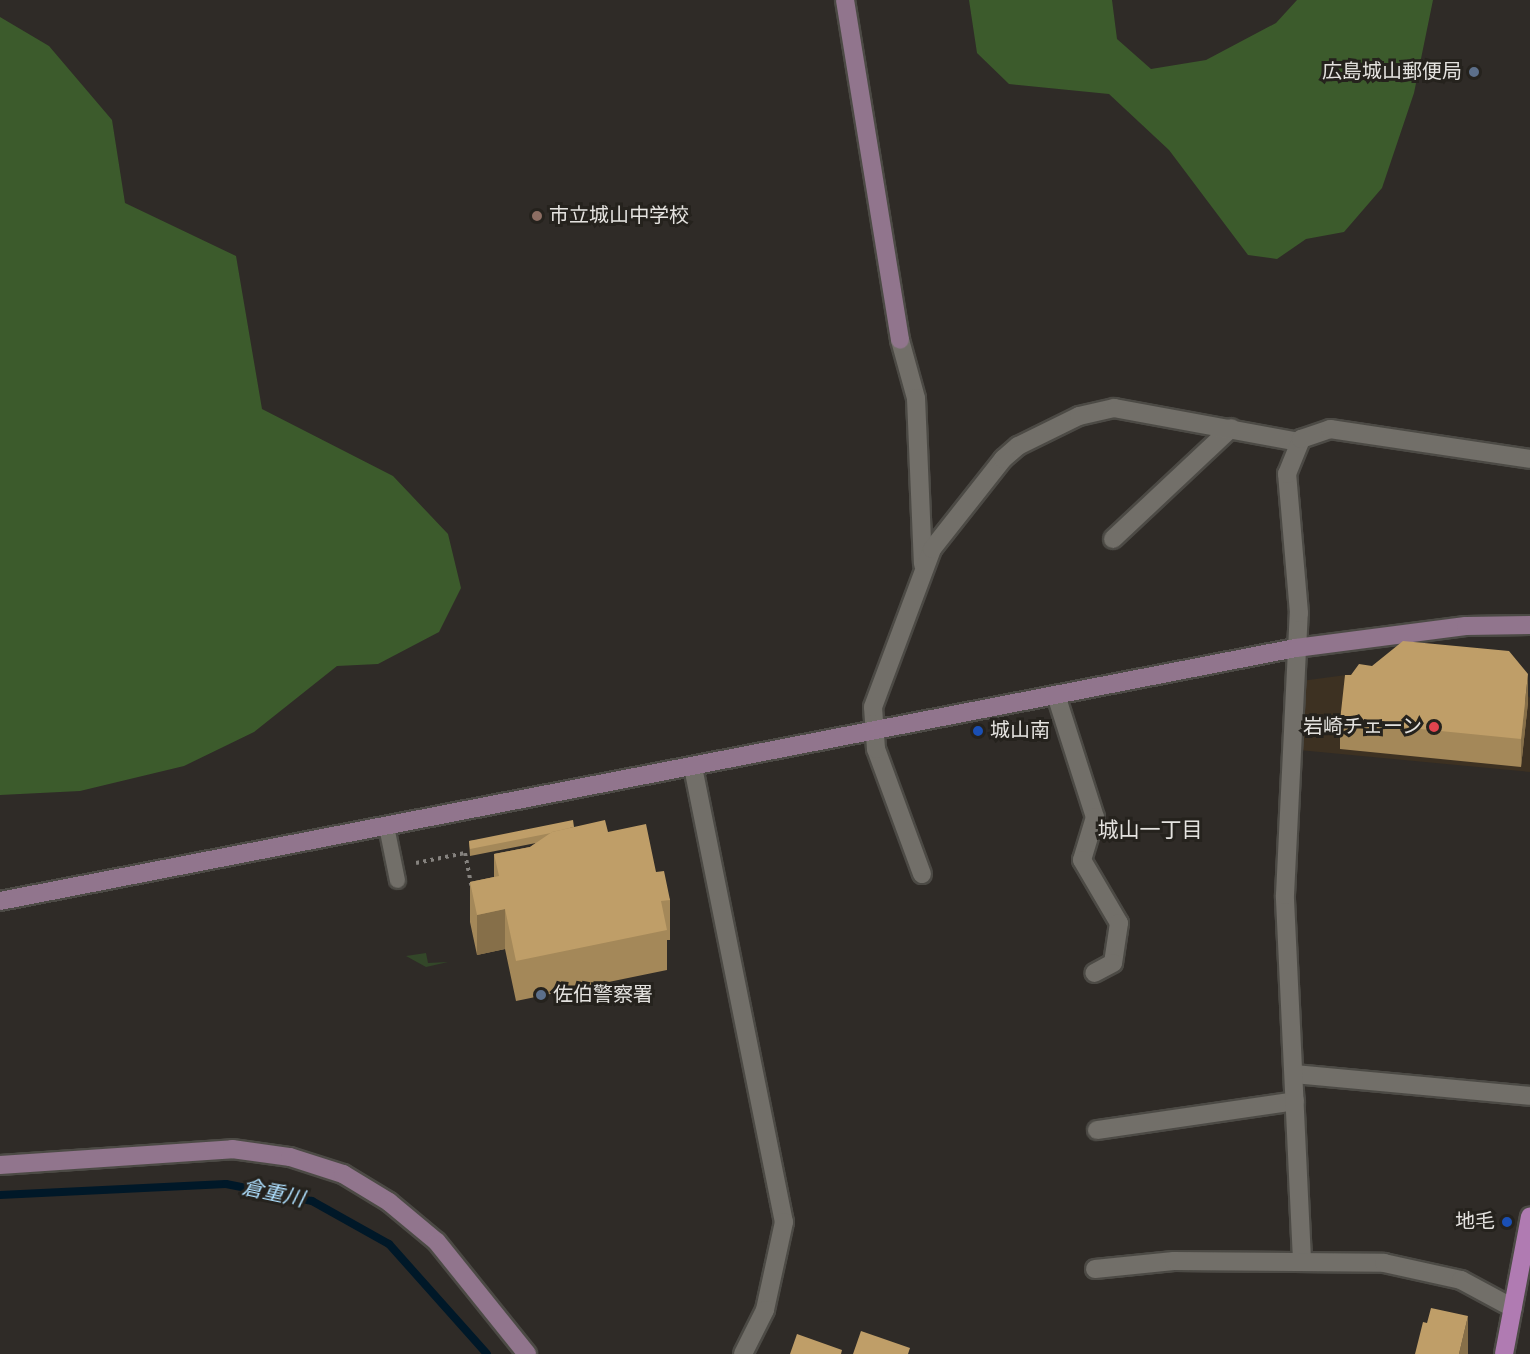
<!DOCTYPE html>
<meta charset="utf-8">
<style>
body{margin:0}
#map{position:relative;width:1530px;height:1354px;overflow:hidden;background:#2f2b27;font-family:"Sofia Sans Condensed","Noto Sans JP",sans-serif}
div>[style]{position:absolute}
.commercial>*{inset:0;background:#3d3122}
.green>*{inset:0;background:#334729}
.forest>*{inset:0;background:#3c5b2c}
.stream>*{height:8px;margin:-4px;padding:0 4px;transform-origin:4px;border-radius:4px;background:#001828}
.path>*{height:4px;margin-top:-2px;transform-origin:0;background:repeating-linear-gradient(90deg,#85827e 0 3px,transparent 0 7.5px)}
.roads{filter:drop-shadow(2px 0 #4c4a45) drop-shadow(-2px 0 #4c4a45) drop-shadow(0 2px #4c4a45) drop-shadow(0 -2px #4c4a45)}
.lane>*{height:15px;margin:-7.5px;padding:0 7.5px;transform-origin:7.5px;border-radius:7.5px;background:#726f69}
.street>*{height:18px;margin:-9px;padding:0 9px;transform-origin:9px;border-radius:9px;background:#726f69}
.secondary>*{height:18px;margin:-9px;padding:0 9px;transform-origin:9px;border-radius:9px;background:#91758d}
.primary>*{height:18px;margin:-9px;padding:0 9px;transform-origin:9px;border-radius:9px;background:#b07bb2}
.wall>*{inset:0;background:#a48859}
.shaded-wall>*{inset:0;background:#866f49}
.building>*{inset:0;background:#bf9e68}
.dots>*{width:16px;height:16px;translate:-50% -50%;box-sizing:border-box;border:3px solid #25221d;border-radius:50%}
span{translate:-50% -50%;white-space:nowrap;text-align:center;line-height:1.15;-webkit-text-stroke:6px #25221d;paint-order:stroke}
.poi-label{font-size:20px;color:#e4e2df}
.right{translate:-100% -50%;text-align:right}
.left{translate:0 -50%;text-align:left}
.neighbourhood-label{font-size:21px;color:#e4e2df}
.water-label{font-size:21px;color:#addefd;font-style:italic}
</style>
<div id="map">
<div class="commercial">
<i style="clip-path:polygon(1406px 667px,1503px 670px,1530px 698px,1530px 772px,1299px 750px,1301px 681px)"></i>
</div>
<div class="green">
<i style="clip-path:polygon(426px 953px,428px 963px,448px 962px,426px 967px,406px 956px)"></i>
</div>
<div class="forest">
<i style="clip-path:polygon(969px 0,1112px 0,1117px 39px,1151px 69px,1206px 60px,1276px 23px,1297px 0,1433px 0,1414px 93px,1382px 188px,1344px 232px,1306px 239px,1277px 259px,1248px 255px,1169px 150px,1109px 94px,1009px 84px,977px 53px)"></i>
<i style="clip-path:polygon(0 17px,49px 46px,112px 120px,125px 203px,236px 256px,262px 409px,393px 476px,448px 534px,461px 588px,439px 632px,378px 664px,337px 666px,254px 732px,184px 766px,80px 791px,0 795px)"></i>
</div>
<div class="stream">
<i style="left:0;top:1195px;width:226px;rotate:-2.8deg"></i>
<i style="left:226px;top:1184px;width:88px;rotate:11.2deg"></i>
<i style="left:312px;top:1201px;width:88px;rotate:29.2deg"></i>
<i style="left:389px;top:1244px;width:147px;rotate:48.3deg"></i>
</div>
<div class="path">
<i style="left:416px;top:863px;width:50px;rotate:-11.5deg"></i>
<i style="left:465px;top:853px;width:33px;rotate:79deg"></i>
</div>
<div class="roads">
<div class="lane">
<i style="left:386px;top:826px;width:55px;rotate:78.5deg"></i>
</div>
<div class="street">
<i style="left:900px;top:340px;width:60px;rotate:74.6deg"></i>
<i style="left:916px;top:398px;width:166px;rotate:87.6deg"></i>
<i style="left:1113px;top:539px;width:162px;rotate:-43.2deg"></i>
<i style="left:1056px;top:695px;width:128px;rotate:72.3deg"></i>
<i style="left:1095px;top:817px;width:45px;rotate:106.8deg"></i>
<i style="left:1082px;top:860px;width:73px;rotate:59.6deg"></i>
<i style="left:1119px;top:923px;width:40px;rotate:98.5deg"></i>
<i style="left:1113px;top:963px;width:21px;rotate:152deg"></i>
<i style="left:693px;top:767px;width:464px;rotate:78.7deg"></i>
<i style="left:784px;top:1222px;width:90px;rotate:102.2deg"></i>
<i style="left:765px;top:1310px;width:49px;rotate:116.6deg"></i>
<i style="left:922px;top:874px;width:133px;rotate:-110.2deg"></i>
<i style="left:876px;top:749px;width:42px;rotate:-94.1deg"></i>
<i style="left:873px;top:707px;width:169px;rotate:-69.5deg"></i>
<i style="left:932px;top:549px;width:115px;rotate:-51.7deg"></i>
<i style="left:1003px;top:459px;width:20px;rotate:-41deg"></i>
<i style="left:1018px;top:446px;width:68px;rotate:-26.2deg"></i>
<i style="left:1079px;top:416px;width:36px;rotate:-13deg"></i>
<i style="left:1114px;top:408px;width:188px;rotate:10.4deg"></i>
<i style="left:1295px;top:1074px;width:236px;rotate:5.3deg"></i>
<i style="left:1097px;top:1130px;width:200px;rotate:-8.3deg"></i>
<i style="left:1302px;top:1260px;width:365px;rotate:-92.7deg"></i>
<i style="left:1285px;top:895px;width:282px;rotate:-87.2deg"></i>
<i style="left:1299px;top:613px;width:140px;rotate:-94.9deg"></i>
<i style="left:1287px;top:474px;width:38px;rotate:-68deg"></i>
<i style="left:1301px;top:439px;width:31px;rotate:-19deg"></i>
<i style="left:1330px;top:429px;width:202px;rotate:8.5deg"></i>
<i style="left:1095px;top:1269px;width:79px;rotate:-5.8deg"></i>
<i style="left:1174px;top:1261px;width:210px;rotate:0.5deg"></i>
<i style="left:1384px;top:1263px;width:79px;rotate:12.4deg"></i>
<i style="left:1461px;top:1280px;width:59px;rotate:28.3deg"></i>
</div>
<div class="secondary">
<i style="left:845px;top:0;width:344px;rotate:80.8deg"></i>
<i style="left:0;top:901px;width:1320px;rotate:-11.05deg"></i>
<i style="left:1296px;top:648px;width:171px;rotate:-7.4deg"></i>
<i style="left:1466px;top:626px;width:64px;rotate:-0.9deg"></i>
<i style="left:0;top:1165px;width:233px;rotate:-3.9deg"></i>
<i style="left:232px;top:1149px;width:59px;rotate:7.9deg"></i>
<i style="left:290px;top:1157px;width:56px;rotate:17.8deg"></i>
<i style="left:343px;top:1174px;width:54px;rotate:31.3deg"></i>
<i style="left:389px;top:1202px;width:62px;rotate:39.8deg"></i>
<i style="left:437px;top:1242px;width:144px;rotate:51.2deg"></i>
</div>
<div class="primary">
<i style="left:1504px;top:1354px;width:140px;rotate:-79.3deg"></i>
</div>
</div>
<div class="wall">
<i style="clip-path:polygon(1351px 675px,1528px 702px,1521px 767px,1340px 749px,1340px 721px)"></i>
<i style="clip-path:polygon(574px 827px,608px 832px,656px 872px,670px 900px,670px 940px,667px 940px,667px 970px,516px 1001px,505px 949px,477px 955px,470px 922px,470px 882px,494px 877px,494px 854px,530px 847px,536px 843px,470px 856px,469px 841px)"></i>
</div>
<div class="shaded-wall">
<i style="clip-path:polygon(1528px 674px,1528px 702px,1521px 767px,1521px 739px)"></i>
<i style="clip-path:polygon(505px 909px,505px 949px,477px 955px,477px 915px)"></i>
<i style="clip-path:polygon(1468px 1316px,1468px 1354px,1459px 1354px)"></i>
</div>
<div class="building">
<i style="clip-path:polygon(1403px 641px,1509px 651px,1528px 674px,1521px 739px,1340px 721px,1345px 675px,1351px 675px,1359px 664px,1372px 666px)"></i>
<i style="clip-path:polygon(573px 820px,574px 827px,552px 832px,551px 833px,470px 849px,469px 841px)"></i>
<i style="clip-path:polygon(605px 820px,608px 832px,646px 824px,656px 872px,664px 871px,670px 900px,661px 901px,667px 930px,516px 961px,505px 909px,477px 915px,470px 882px,499px 876px,494px 854px,530px 847px,552px 832px)"></i>
<i style="clip-path:polygon(1431px 1308px,1468px 1316px,1459px 1354px,1415px 1354px,1423px 1322px,1427px 1323px)"></i>
<i style="clip-path:polygon(861px 1331px,910px 1348px,908px 1354px,853px 1354px)"></i>
<i style="clip-path:polygon(797px 1334px,842px 1350px,841px 1354px,790px 1354px)"></i>
</div>
<div class="dots">
<i style="left:1474px;top:72px;background:#5c6f8a"></i>
<i style="left:537px;top:216px;background:#8d6e63"></i>
<i style="left:1434px;top:727px;background:#e0444e"></i>
<i style="left:978px;top:731px;background:#1a4fb4"></i>
<i style="left:541px;top:995px;background:#5c6f8a"></i>
<i style="left:1507px;top:1222px;background:#1a4fb4"></i>
</div>
<div class="poi-label">
<span class="right" style="left:1462px;top:72px">広島城山郵便局</span>
<span class="left" style="left:549px;top:216px">市立城山中学校</span>
<span class="right" style="left:1422px;top:727px">岩崎チェーン</span>
<span class="left" style="left:990px;top:731px">城山南</span>
<span class="left" style="left:553px;top:995px">佐伯警察署</span>
<span class="right" style="left:1495px;top:1222px">地毛</span>
</div>
<div class="neighbourhood-label">
<span style="left:1150px;top:831px">城山一丁目</span>
</div>
<div class="water-label">
<span style="left:273px;top:1194px;rotate:12deg">倉重川</span>
</div>
</div>
